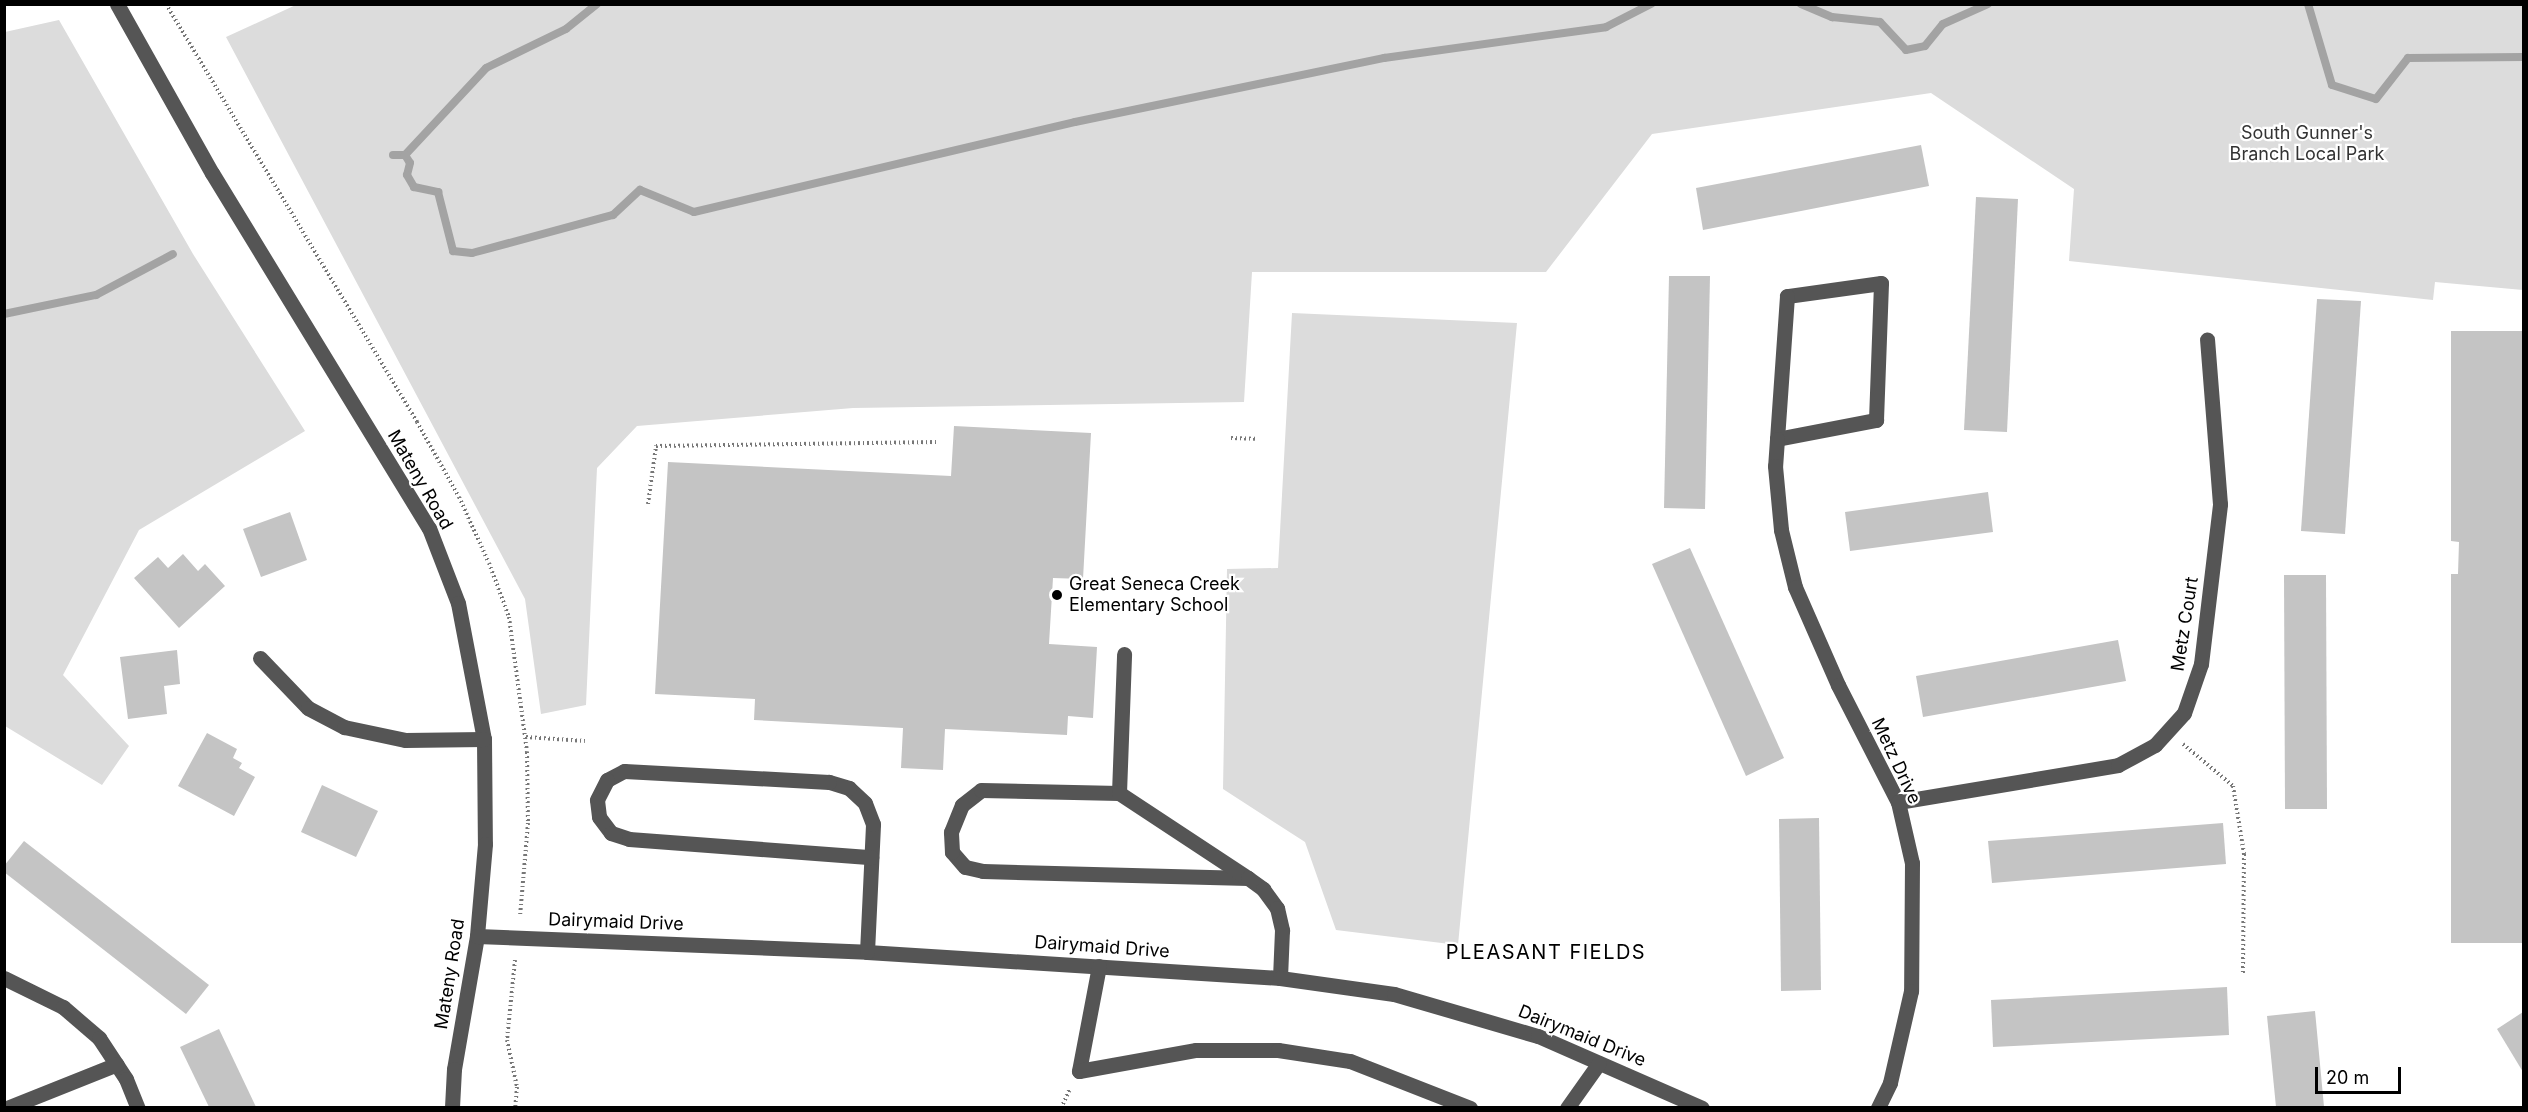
<!DOCTYPE html>
<style>
body{margin:0}
#map{position:relative;width:2528px;height:1112px;overflow:hidden;background:#fff;font-family:Inter,sans-serif}
div>[style]{position:absolute}
.green>*{inset:0;background:#dcdcdc}
.stream>*{height:8px;margin:-4px;padding:0 4px;transform-origin:4px;border-radius:4px;background:#a3a3a3}
.building>*{inset:0;background:#c4c4c4}
.path>*{height:4px;margin-top:-2px;transform-origin:0;background:repeating-linear-gradient(90deg,#777 0 1.5px,transparent 0 4.5px)}
.minor>*{height:15px;margin:-7.5px;padding:0 7.5px;transform-origin:7.5px;border-radius:7.5px;background:#555}
.dots>*{width:16px;height:16px;translate:-50% -50%;box-sizing:border-box;border:3px solid #fff;border-radius:50%}
span{translate:-50% -50%;white-space:nowrap;text-align:center;line-height:1.15;-webkit-text-stroke:4.5px #fff;paint-order:stroke}
.park-label{font-size:18px;color:#333}
.street-label{font-size:18px;color:#000}
.poi-label{font-size:18px;color:#000}
.left{translate:0 -50%;text-align:left}
.neighbourhood-label{font-size:20px;color:#000;letter-spacing:1.5px}
.frame{position:absolute;inset:0;border:6px solid #000;pointer-events:none}
.scale{position:absolute;left:2315px;top:1067px;width:86px;height:27px;box-sizing:border-box;border:3px solid #000;border-top:0;padding-left:8px;font-size:18px;line-height:21px;white-space:nowrap;color:#000;-webkit-text-stroke:4px #fff;paint-order:stroke}
</style>
<div id="map">
<div class="green">
<i style="clip-path:polygon(298px 4px,2523px 5px,2523px 290px,2435px 282px,2433px 300px,2069px 261px,2074px 189px,1931px 93px,1652px 134px,1546px 272px,1252px 272px,1244px 402px,853px 408px,637px 426px,597px 468px,586px 705px,541px 714px,525px 599px,226px 37px)"></i>
<i style="clip-path:polygon(59px 20px,193px 254px,305px 431px,139px 530px,63px 675px,129px 746px,102px 785px,5px 726px,5px 32px)"></i>
<i style="clip-path:polygon(1292px 313px,1517px 323px,1458px 945px,1336px 930px,1305px 842px,1223px 789px,1227px 569px,1278px 568px)"></i>
</div>
<div class="stream">
<i style="left:1801px;top:4px;width:34px;rotate:23deg"></i>
<i style="left:1832px;top:17px;width:48px;rotate:5.9deg"></i>
<i style="left:1880px;top:22px;width:38px;rotate:47deg"></i>
<i style="left:1906px;top:50px;width:19px;rotate:-12deg"></i>
<i style="left:1925px;top:46px;width:28px;rotate:-51deg"></i>
<i style="left:1943px;top:24px;width:49px;rotate:-24deg"></i>
<i style="left:2308px;top:4px;width:84px;rotate:73.5deg"></i>
<i style="left:2332px;top:85px;width:46px;rotate:17.7deg"></i>
<i style="left:2376px;top:99px;width:52px;rotate:-52deg"></i>
<i style="left:2408px;top:58px;width:116px;rotate:-0.5deg"></i>
<i style="left:393px;top:155px;width:12px"></i>
<i style="left:405px;top:155px;width:119px;rotate:-47deg"></i>
<i style="left:486px;top:68px;width:89px;rotate:-26deg"></i>
<i style="left:566px;top:29px;width:40px;rotate:-39deg"></i>
<i style="left:405px;top:155px;width:9px;rotate:58deg"></i>
<i style="left:410px;top:163px;width:12px;rotate:104deg"></i>
<i style="left:407px;top:175px;width:14px;rotate:60deg"></i>
<i style="left:414px;top:187px;width:25px;rotate:12deg"></i>
<i style="left:438px;top:192px;width:61px;rotate:75.7deg"></i>
<i style="left:453px;top:251px;width:19px;rotate:6deg"></i>
<i style="left:472px;top:253px;width:146px;rotate:-15.1deg"></i>
<i style="left:613px;top:215px;width:37px;rotate:-43deg"></i>
<i style="left:640px;top:190px;width:58px;rotate:22.2deg"></i>
<i style="left:694px;top:212px;width:391px;rotate:-13.3deg"></i>
<i style="left:1075px;top:122px;width:316px;rotate:-11.7deg"></i>
<i style="left:1384px;top:58px;width:224px;rotate:-7.9deg"></i>
<i style="left:1606px;top:27px;width:51px;rotate:-27.1deg"></i>
<i style="left:4px;top:314px;width:94px;rotate:-11.7deg"></i>
<i style="left:96px;top:295px;width:87px;rotate:-28deg"></i>
</div>
<div class="building">
<i style="clip-path:polygon(1921px 145px,1929px 186px,1703px 230px,1696px 188px)"></i>
<i style="clip-path:polygon(1976px 197px,2018px 199px,2007px 432px,1964px 430px)"></i>
<i style="clip-path:polygon(1669px 276px,1710px 276px,1705px 509px,1664px 508px)"></i>
<i style="clip-path:polygon(2317px 299px,2361px 301px,2345px 534px,2301px 531px)"></i>
<i style="clip-path:polygon(2451px 331px,2523px 331px,2523px 943px,2451px 943px,2451px 574px,2458px 574px,2459px 542px,2451px 541px)"></i>
<i style="clip-path:polygon(954px 426px,1091px 433px,1083px 579px,1053px 578px,1049px 644px,1097px 647px,1093px 718px,1068px 716px,1067px 735px,945px 729px,943px 770px,901px 768px,903px 728px,754px 720px,755px 699px,655px 694px,668px 462px,951px 476px)"></i>
<i style="clip-path:polygon(1988px 492px,1993px 532px,1850px 551px,1845px 512px)"></i>
<i style="clip-path:polygon(290px 512px,307px 560px,261px 577px,243px 529px)"></i>
<i style="clip-path:polygon(1690px 548px,1784px 758px,1746px 776px,1652px 564px)"></i>
<i style="clip-path:polygon(183px 554px,198px 571px,205px 564px,225px 586px,179px 628px,134px 578px,158px 557px,168px 568px)"></i>
<i style="clip-path:polygon(2284px 575px,2326px 575px,2327px 809px,2285px 809px)"></i>
<i style="clip-path:polygon(2118px 640px,2126px 681px,1923px 717px,1916px 676px)"></i>
<i style="clip-path:polygon(177px 650px,180px 684px,164px 686px,167px 714px,128px 719px,120px 657px)"></i>
<i style="clip-path:polygon(207px 733px,237px 749px,233px 758px,242px 763px,239px 768px,255px 777px,234px 816px,178px 786px)"></i>
<i style="clip-path:polygon(322px 785px,378px 811px,356px 857px,301px 832px)"></i>
<i style="clip-path:polygon(1819px 818px,1821px 990px,1781px 991px,1779px 819px)"></i>
<i style="clip-path:polygon(2223px 823px,2226px 864px,1992px 883px,1988px 841px)"></i>
<i style="clip-path:polygon(24px 841px,209px 985px,186px 1014px,4px 872px,4px 866px)"></i>
<i style="clip-path:polygon(2227px 987px,2229px 1035px,1993px 1047px,1991px 1000px)"></i>
<i style="clip-path:polygon(2315px 1011px,2324px 1107px,2276px 1107px,2267px 1016px)"></i>
<i style="clip-path:polygon(2523px 1012px,2523px 1072px,2497px 1029px)"></i>
<i style="clip-path:polygon(219px 1029px,256px 1107px,209px 1107px,180px 1047px)"></i>
</div>
<div class="path">
<i style="left:166px;top:4px;width:488px;rotate:59deg"></i>
<i style="left:417px;top:422px;width:86px;rotate:60.8deg"></i>
<i style="left:459px;top:497px;width:72px;rotate:65.6deg"></i>
<i style="left:489px;top:563px;width:58px;rotate:69.7deg"></i>
<i style="left:509px;top:617px;width:136px;rotate:82.4deg"></i>
<i style="left:527px;top:752px;width:71px;rotate:89.2deg"></i>
<i style="left:528px;top:823px;width:94px;rotate:94.9deg"></i>
<i style="left:1231px;top:438px;width:24px;rotate:2deg"></i>
<i style="left:648px;top:504px;width:59px;rotate:-82.1deg"></i>
<i style="left:656px;top:446px;width:280px;rotate:-0.8deg"></i>
<i style="left:526px;top:737px;width:59px;rotate:3.9deg"></i>
<i style="left:2183px;top:744px;width:65px;rotate:40deg"></i>
<i style="left:2233px;top:786px;width:69px;rotate:80.8deg"></i>
<i style="left:2244px;top:854px;width:120px;rotate:90.5deg"></i>
<i style="left:515px;top:960px;width:80px;rotate:95.7deg"></i>
<i style="left:507px;top:1040px;width:48px;rotate:78deg"></i>
<i style="left:517px;top:1087px;width:21px;rotate:95deg"></i>
<i style="left:1061px;top:1108px;width:21px;rotate:-65deg"></i>
</div>
<div class="minor">
<i style="left:117px;top:4px;width:194px;rotate:60.7deg"></i>
<i style="left:212px;top:173px;width:416px;rotate:58.6deg"></i>
<i style="left:429px;top:528px;width:80px;rotate:68.9deg"></i>
<i style="left:458px;top:603px;width:138px;rotate:79.2deg"></i>
<i style="left:484px;top:739px;width:105px;rotate:89.5deg"></i>
<i style="left:485px;top:844px;width:92px;rotate:95deg"></i>
<i style="left:477px;top:936px;width:135px;rotate:99.8deg"></i>
<i style="left:454px;top:1069px;width:39px;rotate:93deg"></i>
<i style="left:1777px;top:439px;width:101px;rotate:-10.9deg"></i>
<i style="left:1876px;top:420px;width:137px;rotate:-87.9deg"></i>
<i style="left:1881px;top:283px;width:95px;rotate:172.1deg"></i>
<i style="left:1787px;top:296px;width:143px;rotate:94deg"></i>
<i style="left:1777px;top:439px;width:27px;rotate:94deg"></i>
<i style="left:1775px;top:466px;width:64px;rotate:84.6deg"></i>
<i style="left:1781px;top:530px;width:59px;rotate:76.2deg"></i>
<i style="left:1795px;top:587px;width:107px;rotate:66.3deg"></i>
<i style="left:1838px;top:685px;width:131px;rotate:62.9deg"></i>
<i style="left:1898px;top:802px;width:63px;rotate:77.1deg"></i>
<i style="left:1912px;top:863px;width:128px;rotate:90.4deg"></i>
<i style="left:1911px;top:991px;width:94px;rotate:102.9deg"></i>
<i style="left:1890px;top:1083px;width:28px;rotate:116deg"></i>
<i style="left:260px;top:658px;width:69px;rotate:46.2deg"></i>
<i style="left:308px;top:708px;width:41px;rotate:27.8deg"></i>
<i style="left:344px;top:727px;width:62px;rotate:12deg"></i>
<i style="left:405px;top:740px;width:79px;rotate:-0.7deg"></i>
<i style="left:1119px;top:793px;width:139px;rotate:-87.9deg"></i>
<i style="left:1898px;top:802px;width:223px;rotate:-9.5deg"></i>
<i style="left:2118px;top:765px;width:42px;rotate:-28.4deg"></i>
<i style="left:2155px;top:745px;width:43px;rotate:-47.8deg"></i>
<i style="left:2184px;top:713px;width:52px;rotate:-70.9deg"></i>
<i style="left:2201px;top:664px;width:161px;rotate:-83.2deg"></i>
<i style="left:2220px;top:504px;width:165px;rotate:-94.5deg"></i>
<i style="left:1248px;top:878px;width:265px;rotate:-178.5deg"></i>
<i style="left:983px;top:871px;width:18px;rotate:-167deg"></i>
<i style="left:965px;top:867px;width:20px;rotate:-131deg"></i>
<i style="left:952px;top:852px;width:20px;rotate:-93deg"></i>
<i style="left:951px;top:832px;width:29px;rotate:-68deg"></i>
<i style="left:962px;top:805px;width:24px;rotate:-38deg"></i>
<i style="left:981px;top:790px;width:138px;rotate:1.2deg"></i>
<i style="left:1119px;top:793px;width:154px;rotate:33.4deg"></i>
<i style="left:1248px;top:878px;width:19px;rotate:36deg"></i>
<i style="left:1263px;top:889px;width:24px;rotate:54deg"></i>
<i style="left:1277px;top:908px;width:23px;rotate:77deg"></i>
<i style="left:1282px;top:930px;width:48px;rotate:92.4deg"></i>
<i style="left:477px;top:936px;width:390px;rotate:2.3deg"></i>
<i style="left:867px;top:952px;width:414px;rotate:3.6deg"></i>
<i style="left:1280px;top:978px;width:115px;rotate:8deg"></i>
<i style="left:1394px;top:994px;width:150px;rotate:16.3deg"></i>
<i style="left:1538px;top:1036px;width:179px;rotate:23.7deg"></i>
<i style="left:867px;top:952px;width:128px;rotate:-87.3deg"></i>
<i style="left:873px;top:824px;width:22px;rotate:-111deg"></i>
<i style="left:865px;top:803px;width:22px;rotate:-137deg"></i>
<i style="left:849px;top:788px;width:21px;rotate:-163deg"></i>
<i style="left:829px;top:782px;width:205px;rotate:-176.9deg"></i>
<i style="left:624px;top:771px;width:19px;rotate:152deg"></i>
<i style="left:607px;top:780px;width:22px;rotate:117deg"></i>
<i style="left:597px;top:800px;width:17px;rotate:83deg"></i>
<i style="left:599px;top:817px;width:20px;rotate:53deg"></i>
<i style="left:611px;top:833px;width:19px;rotate:18deg"></i>
<i style="left:629px;top:839px;width:243px;rotate:4.3deg"></i>
<i style="left:1099px;top:966px;width:107px;rotate:100.8deg"></i>
<i style="left:1079px;top:1071px;width:119px;rotate:-10.2deg"></i>
<i style="left:1196px;top:1050px;width:82px"></i>
<i style="left:1278px;top:1050px;width:73px;rotate:8.7deg"></i>
<i style="left:1350px;top:1061px;width:129px;rotate:21.4deg"></i>
<i style="left:4px;top:978px;width:66px;rotate:26.2deg"></i>
<i style="left:63px;top:1007px;width:48px;rotate:40.7deg"></i>
<i style="left:99px;top:1038px;width:49px;rotate:56.6deg"></i>
<i style="left:126px;top:1079px;width:31px;rotate:68deg"></i>
<i style="left:7px;top:1108px;width:118px;rotate:-21.8deg"></i>
<i style="left:1567px;top:1108px;width:55px;rotate:-54.6deg"></i>
</div>
<div class="dots">
<i style="left:1057px;top:595px;background:#000"></i>
</div>
<div class="park-label">
<span style="left:2307px;top:144px">South Gunner's<br>Branch Local Park</span>
</div>
<div class="street-label">
<span style="left:420px;top:480px;rotate:60deg">Mateny Road</span>
<span style="left:2185px;top:624px;rotate:-81deg">Metz Court</span>
<span style="left:1896px;top:761px;rotate:65deg">Metz Drive</span>
<span style="left:616px;top:922px;rotate:2deg">Dairymaid Drive</span>
<span style="left:1102px;top:947px;rotate:4deg">Dairymaid Drive</span>
<span style="left:450px;top:974px;rotate:-81deg">Mateny Road</span>
<span style="left:1582px;top:1036px;rotate:22deg">Dairymaid Drive</span>
</div>
<div class="poi-label">
<span class="left" style="left:1069px;top:595px">Great Seneca Creek<br>Elementary School</span>
</div>
<div class="neighbourhood-label">
<span style="left:1546px;top:952px">PLEASANT FIELDS</span>
</div>
<div class="frame"></div>
<div class="scale">20 m</div>
</div>
